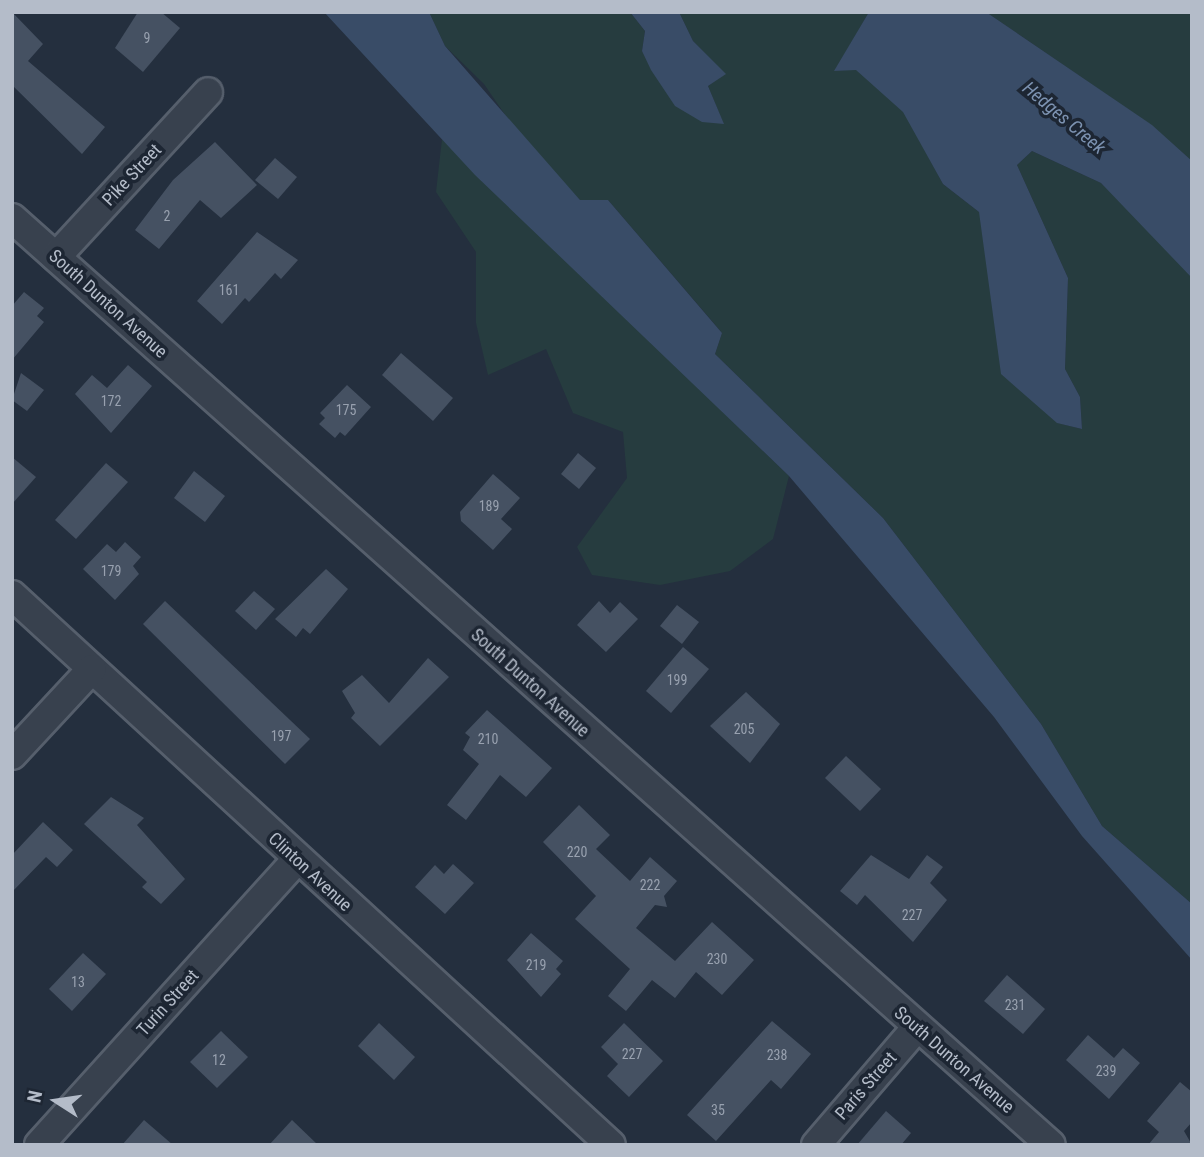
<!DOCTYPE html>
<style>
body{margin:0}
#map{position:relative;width:1204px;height:1157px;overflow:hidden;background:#242f3e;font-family:"Roboto Condensed",sans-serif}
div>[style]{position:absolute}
.green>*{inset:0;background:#263c3f}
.water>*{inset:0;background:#394c67}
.building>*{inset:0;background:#455162}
.roads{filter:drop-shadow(2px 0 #565f6c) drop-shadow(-2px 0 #565f6c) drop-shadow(0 2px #565f6c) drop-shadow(0 -2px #565f6c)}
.street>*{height:28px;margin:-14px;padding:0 14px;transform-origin:14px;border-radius:14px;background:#38414e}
span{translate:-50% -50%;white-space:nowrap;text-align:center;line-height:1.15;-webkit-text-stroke:7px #1d2633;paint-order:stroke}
.number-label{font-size:14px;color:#98a1af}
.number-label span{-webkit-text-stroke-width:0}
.street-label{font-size:18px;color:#b4bcc9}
.water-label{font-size:19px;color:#7c92b1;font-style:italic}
.frame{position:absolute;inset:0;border:14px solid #b4bcc9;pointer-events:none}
.north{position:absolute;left:21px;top:1066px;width:70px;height:70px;-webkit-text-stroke:5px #1d2633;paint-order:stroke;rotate:282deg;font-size:19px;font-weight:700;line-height:28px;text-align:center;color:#b4bcc9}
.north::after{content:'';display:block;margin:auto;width:24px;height:32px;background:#b4bcc9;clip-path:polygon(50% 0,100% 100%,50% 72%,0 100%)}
</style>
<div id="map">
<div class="green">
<i style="clip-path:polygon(429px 12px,630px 12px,645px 31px,642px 51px,723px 123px,708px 86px,725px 74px,693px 41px,679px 12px,869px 12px,835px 71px,856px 69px,904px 112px,943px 184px,979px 212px,1058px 423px,1082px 429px,1080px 397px,1065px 369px,1068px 278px,1017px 165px,1032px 151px,1101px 183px,1166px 246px,1192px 278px,1192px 904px,1102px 826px,1041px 724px,883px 518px,715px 354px,722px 333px,712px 321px,608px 200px,580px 200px,519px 135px,484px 84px,445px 46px)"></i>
<i style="clip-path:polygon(986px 12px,1192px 12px,1192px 161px,1151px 125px)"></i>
<i style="clip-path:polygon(442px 139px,789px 476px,773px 539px,730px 571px,660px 585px,592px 575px,577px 547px,627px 478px,623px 432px,573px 413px,546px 349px,488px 375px,476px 323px,476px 252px,436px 192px)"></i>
</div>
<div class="water">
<i style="clip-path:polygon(324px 12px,429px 12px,445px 46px,580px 200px,608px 200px,722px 333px,715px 354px,883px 518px,1041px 724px,1102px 826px,1192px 904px,1192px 960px,1082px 836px,994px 717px,789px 476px,475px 175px)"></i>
<i style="clip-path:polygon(630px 12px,679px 12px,693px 41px,726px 74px,708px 86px,724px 124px,702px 122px,675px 106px,651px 70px,642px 51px,645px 31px)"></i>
<i style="clip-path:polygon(869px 12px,986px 12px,1152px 125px,1192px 161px,1192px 278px,1101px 183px,1032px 151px,1017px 165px,1068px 278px,1065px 369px,1080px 397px,1082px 429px,1057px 423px,1001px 374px,979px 212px,943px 184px,903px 112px,856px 70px,834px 71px)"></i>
</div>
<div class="building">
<i style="clip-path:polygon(12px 12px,43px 44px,28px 61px,105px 127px,82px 154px,12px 85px)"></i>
<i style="clip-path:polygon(138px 12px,161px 12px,180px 28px,143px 72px,115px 48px)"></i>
<i style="clip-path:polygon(215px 142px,257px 185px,221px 218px,200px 200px,159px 249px,135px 230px,173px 180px)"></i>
<i style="clip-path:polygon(275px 158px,297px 177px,278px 199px,255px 180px)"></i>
<i style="clip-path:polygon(257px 232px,298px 260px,281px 279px,275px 273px,249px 302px,245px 298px,222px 324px,197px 301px)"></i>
<i style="clip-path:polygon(24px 292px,44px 308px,37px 316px,44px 322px,12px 360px,12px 306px)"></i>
<i style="clip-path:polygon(401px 353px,453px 398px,433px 421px,382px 375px)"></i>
<i style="clip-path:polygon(128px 365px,152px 386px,111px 433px,75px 394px,92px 375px,107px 388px)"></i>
<i style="clip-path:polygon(21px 373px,44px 390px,27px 411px,12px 400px)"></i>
<i style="clip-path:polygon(347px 385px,371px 407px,345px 436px,340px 432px,335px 438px,319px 424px,325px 418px,320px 413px)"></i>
<i style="clip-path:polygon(578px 453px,596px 468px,579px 489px,561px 474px)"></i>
<i style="clip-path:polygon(12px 457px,36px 477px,12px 504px)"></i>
<i style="clip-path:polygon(106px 463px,128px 482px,76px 539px,55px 520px)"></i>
<i style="clip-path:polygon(194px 471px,225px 496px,205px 522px,174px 498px)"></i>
<i style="clip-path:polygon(493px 474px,520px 498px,501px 519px,512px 529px,493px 550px,461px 521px,460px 512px)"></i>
<i style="clip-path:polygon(125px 542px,141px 557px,133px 566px,139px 574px,115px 600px,83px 569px,107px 544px,116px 552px)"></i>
<i style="clip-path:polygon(326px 569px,348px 589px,310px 634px,303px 628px,296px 637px,275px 619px)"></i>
<i style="clip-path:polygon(254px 591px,275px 609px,256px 630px,235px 611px)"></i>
<i style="clip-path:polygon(165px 601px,310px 739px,285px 764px,143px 624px)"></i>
<i style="clip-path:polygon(599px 601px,610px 613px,620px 602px,638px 619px,606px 652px,577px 625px)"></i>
<i style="clip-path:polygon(677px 605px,699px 622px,682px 644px,660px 626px)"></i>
<i style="clip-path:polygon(683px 647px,709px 669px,671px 713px,646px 691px)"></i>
<i style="clip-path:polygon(428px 658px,449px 677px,380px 746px,351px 718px,355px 713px,342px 691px,362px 675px,389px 703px)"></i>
<i style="clip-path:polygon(746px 692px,780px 724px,750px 763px,710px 726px)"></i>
<i style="clip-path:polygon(487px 710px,552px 768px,526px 797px,500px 775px,466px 820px,447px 805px,479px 764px,463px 750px,470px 737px,465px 733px)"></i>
<i style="clip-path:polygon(846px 756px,881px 789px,860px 811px,825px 778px)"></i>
<i style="clip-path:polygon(111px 797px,144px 818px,137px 825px,185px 879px,161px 904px,142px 887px,147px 882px,84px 824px)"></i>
<i style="clip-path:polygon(579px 805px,610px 835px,596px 849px,630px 881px,650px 857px,677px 881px,664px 896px,667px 907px,655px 905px,636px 928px,675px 961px,712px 922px,754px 960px,722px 995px,696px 972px,675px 998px,652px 980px,626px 1011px,608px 996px,630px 969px,575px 919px,596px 896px,543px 842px)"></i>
<i style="clip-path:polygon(43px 822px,73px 850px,57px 867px,46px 857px,12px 892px,12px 855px)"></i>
<i style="clip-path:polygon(871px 855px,909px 879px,927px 855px,943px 867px,930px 883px,947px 900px,913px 942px,865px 895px,857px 905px,840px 891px)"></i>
<i style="clip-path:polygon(453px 864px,474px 883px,445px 914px,415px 887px,435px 865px,444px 874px)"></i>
<i style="clip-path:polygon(531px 933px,563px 961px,556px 969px,561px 974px,541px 997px,507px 960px)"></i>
<i style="clip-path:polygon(83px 953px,106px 974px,72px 1011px,49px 989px)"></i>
<i style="clip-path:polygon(1007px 975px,1045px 1009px,1023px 1034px,984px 1001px)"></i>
<i style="clip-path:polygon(772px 1021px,811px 1054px,781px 1089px,771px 1080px,716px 1141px,687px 1115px)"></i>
<i style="clip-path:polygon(379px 1023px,415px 1057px,394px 1080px,358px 1046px)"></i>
<i style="clip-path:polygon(624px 1023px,663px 1061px,629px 1097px,607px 1076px,618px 1064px,601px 1047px)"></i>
<i style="clip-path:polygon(221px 1031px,248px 1057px,217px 1088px,190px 1062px)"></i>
<i style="clip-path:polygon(1088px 1035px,1114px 1058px,1123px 1048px,1140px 1063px,1109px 1099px,1066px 1060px)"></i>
<i style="clip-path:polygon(1180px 1082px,1192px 1092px,1192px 1122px,1184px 1131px,1192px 1145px,1148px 1145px,1159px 1132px,1147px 1121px)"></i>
<i style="clip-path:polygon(886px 1111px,911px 1133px,901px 1145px,857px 1145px)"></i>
<i style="clip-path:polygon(144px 1120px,173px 1145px,122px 1145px)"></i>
<i style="clip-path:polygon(292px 1120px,318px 1145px,269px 1145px)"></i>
</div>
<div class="roads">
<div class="street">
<i style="left:12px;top:218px;width:1392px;rotate:41.74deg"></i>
<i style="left:56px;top:257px;width:224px;rotate:-47.3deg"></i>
<i style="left:12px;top:595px;width:813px;rotate:42.56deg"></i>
<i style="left:12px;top:755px;width:117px;rotate:-47.1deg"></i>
<i style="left:39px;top:1145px;width:383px;rotate:-47.9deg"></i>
<i style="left:816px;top:1145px;width:155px;rotate:-49.4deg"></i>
</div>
</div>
<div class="number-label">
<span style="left:147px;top:38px">9</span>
<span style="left:167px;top:216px">2</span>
<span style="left:229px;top:290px">161</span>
<span style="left:111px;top:401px">172</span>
<span style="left:346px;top:410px">175</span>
<span style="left:489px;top:506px">189</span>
<span style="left:111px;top:571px">179</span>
<span style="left:677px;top:680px">199</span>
<span style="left:744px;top:729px">205</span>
<span style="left:281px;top:736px">197</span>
<span style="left:488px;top:739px">210</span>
<span style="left:577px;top:852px">220</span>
<span style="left:650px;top:885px">222</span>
<span style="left:912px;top:915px">227</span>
<span style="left:717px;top:959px">230</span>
<span style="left:536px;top:965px">219</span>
<span style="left:78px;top:982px">13</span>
<span style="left:1015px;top:1005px">231</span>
<span style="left:632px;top:1054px">227</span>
<span style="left:777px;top:1055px">238</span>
<span style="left:219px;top:1060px">12</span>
<span style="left:1106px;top:1071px">239</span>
<span style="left:718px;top:1110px">35</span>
</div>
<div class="street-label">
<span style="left:132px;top:175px;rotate:-47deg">Pike Street</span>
<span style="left:108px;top:304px;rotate:42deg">South Dunton Avenue</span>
<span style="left:530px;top:683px;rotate:42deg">South Dunton Avenue</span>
<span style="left:310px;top:872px;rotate:43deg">Clinton Avenue</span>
<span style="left:168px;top:1003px;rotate:-48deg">Turin Street</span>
<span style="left:954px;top:1060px;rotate:41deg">South Dunton Avenue</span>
<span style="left:866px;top:1086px;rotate:-49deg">Paris Street</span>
</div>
<div class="water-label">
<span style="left:1064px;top:118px;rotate:40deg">Hedges Creek</span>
</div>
<div class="frame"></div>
<div class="north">N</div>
</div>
